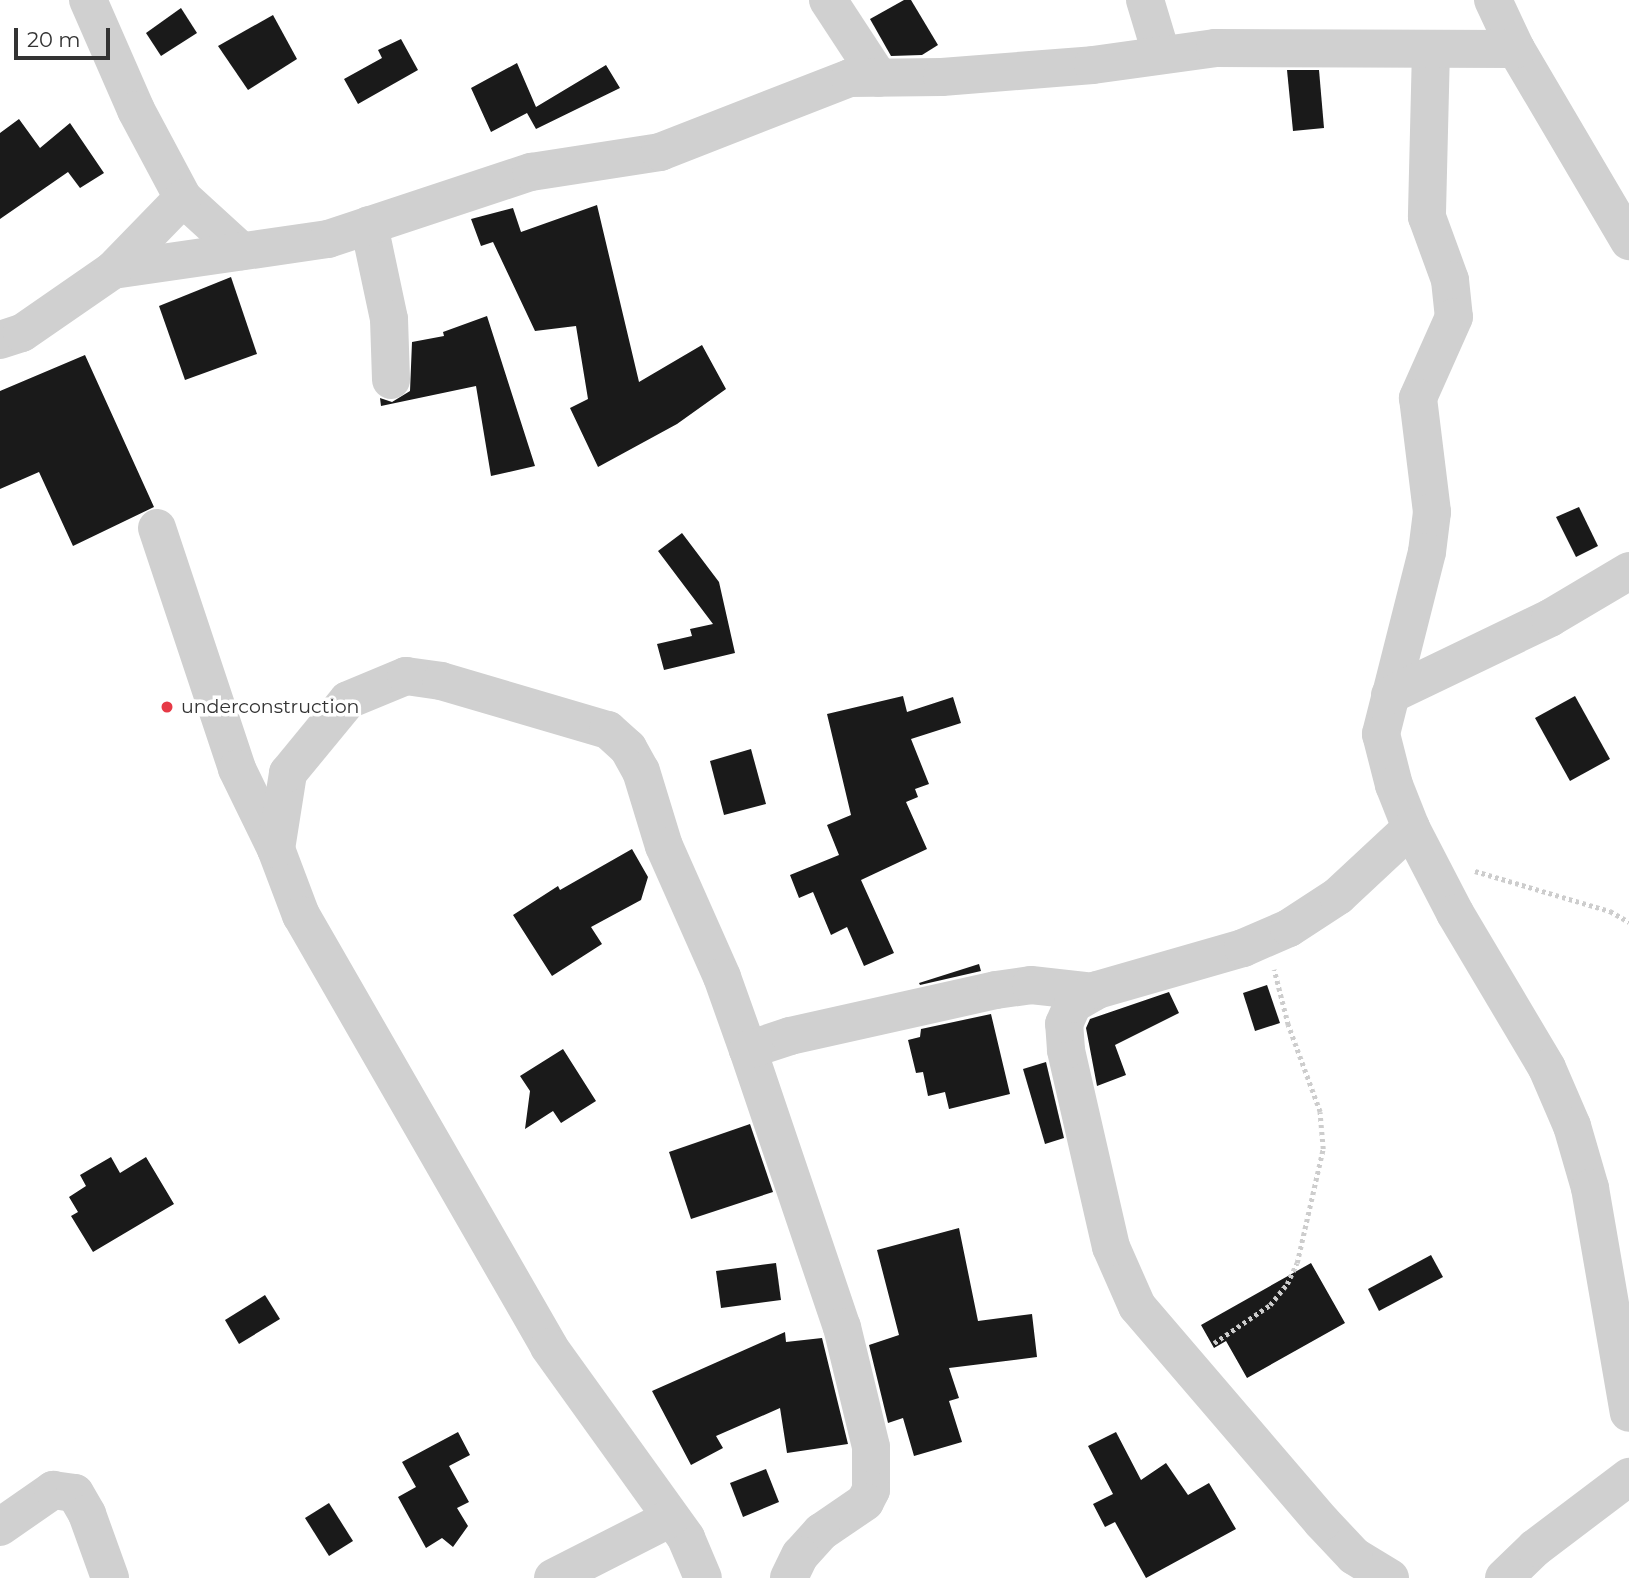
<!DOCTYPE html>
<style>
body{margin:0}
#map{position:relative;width:1629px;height:1578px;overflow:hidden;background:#fff;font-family:Montserrat,sans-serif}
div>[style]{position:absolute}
.building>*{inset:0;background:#1a1a1a}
.path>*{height:4.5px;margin-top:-2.25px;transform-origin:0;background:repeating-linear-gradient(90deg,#cdcdcd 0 3.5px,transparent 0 7px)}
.minor>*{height:38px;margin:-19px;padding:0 19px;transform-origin:19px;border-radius:19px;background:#d0d0d0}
.dots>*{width:19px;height:19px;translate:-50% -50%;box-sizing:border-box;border:4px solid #fff;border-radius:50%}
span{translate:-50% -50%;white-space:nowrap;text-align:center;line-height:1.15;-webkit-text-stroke:7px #fff;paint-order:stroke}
.poi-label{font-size:19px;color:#333}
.left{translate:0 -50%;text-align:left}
.scale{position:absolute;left:14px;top:28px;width:96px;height:32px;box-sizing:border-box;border:4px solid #333;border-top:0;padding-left:9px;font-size:21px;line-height:24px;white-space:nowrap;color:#333;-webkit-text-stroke:5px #fff;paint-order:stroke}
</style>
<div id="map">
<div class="building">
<i style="clip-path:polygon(904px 0,911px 0,938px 45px,922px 55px,891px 56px,870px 19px)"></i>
<i style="clip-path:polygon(181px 8px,197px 33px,161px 56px,146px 33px)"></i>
<i style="clip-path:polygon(273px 15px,297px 59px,248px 90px,218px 46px)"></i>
<i style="clip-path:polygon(401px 39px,418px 70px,358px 104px,344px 79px,382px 58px,378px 50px)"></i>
<i style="clip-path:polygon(517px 63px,536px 107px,606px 65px,620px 88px,536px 129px,527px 113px,491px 132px,471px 88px)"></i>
<i style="clip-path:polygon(1287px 70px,1319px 70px,1324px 128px,1293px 131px)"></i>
<i style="clip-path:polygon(19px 119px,40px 148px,70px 123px,104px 173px,80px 188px,68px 172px,0 219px,0 133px)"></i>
<i style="clip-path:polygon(597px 205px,639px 382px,702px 345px,726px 389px,677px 424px,598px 467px,570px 408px,588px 399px,576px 326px,535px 331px,493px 242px,481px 246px,471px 219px,513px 208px,521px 232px)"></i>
<i style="clip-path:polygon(231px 277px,257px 354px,185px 380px,159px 306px)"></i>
<i style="clip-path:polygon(487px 316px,535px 466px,491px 476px,476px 386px,381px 406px,380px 398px,392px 402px,410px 391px,412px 342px,444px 336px,443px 332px)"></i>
<i style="clip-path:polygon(85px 355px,154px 507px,73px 546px,39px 472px,0 489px,0 391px)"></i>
<i style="clip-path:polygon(1579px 507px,1598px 546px,1576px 557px,1556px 517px)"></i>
<i style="clip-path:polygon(682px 533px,719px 582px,735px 653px,664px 670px,657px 644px,692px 636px,690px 629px,713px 624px,658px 551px)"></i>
<i style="clip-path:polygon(903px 696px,907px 712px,953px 697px,961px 723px,911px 739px,929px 784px,915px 789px,918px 797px,906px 802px,927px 849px,861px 880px,894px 953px,864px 966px,847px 927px,831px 935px,813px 892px,799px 898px,790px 875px,839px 855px,827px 825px,851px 815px,827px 714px)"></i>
<i style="clip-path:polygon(1575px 696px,1610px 759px,1570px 781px,1535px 718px)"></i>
<i style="clip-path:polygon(751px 749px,766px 804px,724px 815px,710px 761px)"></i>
<i style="clip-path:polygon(632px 849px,648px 877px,641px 900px,591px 927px,602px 944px,552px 976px,513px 915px,558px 886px,560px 890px)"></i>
<i style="clip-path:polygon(979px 964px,981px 971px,920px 985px,919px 983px)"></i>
<i style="clip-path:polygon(1267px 985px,1280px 1023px,1255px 1031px,1243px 993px)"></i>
<i style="clip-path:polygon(1169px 992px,1179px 1013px,1115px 1045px,1126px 1075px,1097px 1086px,1086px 1028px,1090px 1019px)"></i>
<i style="clip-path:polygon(991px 1014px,1010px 1094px,949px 1109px,945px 1092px,928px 1096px,923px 1072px,916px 1073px,908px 1040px,920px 1037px,921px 1029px)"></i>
<i style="clip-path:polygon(563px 1049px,596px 1101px,561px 1123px,553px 1111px,525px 1129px,530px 1091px,520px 1076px)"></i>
<i style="clip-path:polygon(1046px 1062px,1064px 1138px,1045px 1144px,1023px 1069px)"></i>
<i style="clip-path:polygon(750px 1124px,773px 1192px,691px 1219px,669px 1152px)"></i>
<i style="clip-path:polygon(111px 1157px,120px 1173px,146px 1157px,174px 1204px,93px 1252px,71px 1216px,78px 1212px,69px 1197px,86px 1186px,80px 1175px)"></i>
<i style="clip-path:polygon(959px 1228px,978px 1321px,1032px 1314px,1037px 1357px,949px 1368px,959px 1398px,949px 1401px,962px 1442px,914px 1456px,903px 1418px,888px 1423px,869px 1345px,899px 1335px,877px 1250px)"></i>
<i style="clip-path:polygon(1431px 1255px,1443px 1277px,1379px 1311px,1368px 1289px)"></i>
<i style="clip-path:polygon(776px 1263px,781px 1300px,721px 1308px,716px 1271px)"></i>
<i style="clip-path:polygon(1311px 1263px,1345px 1323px,1247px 1378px,1226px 1341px,1214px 1348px,1201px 1325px)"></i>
<i style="clip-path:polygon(265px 1295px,280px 1319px,239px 1344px,225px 1320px)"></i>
<i style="clip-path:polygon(785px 1332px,786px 1342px,822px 1338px,848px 1444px,787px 1453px,780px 1408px,716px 1436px,723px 1448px,691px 1465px,652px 1391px)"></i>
<i style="clip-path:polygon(458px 1432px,470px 1455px,449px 1466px,469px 1502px,457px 1508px,468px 1526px,453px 1547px,442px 1538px,426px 1548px,398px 1497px,416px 1487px,402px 1462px)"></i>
<i style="clip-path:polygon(1116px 1432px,1141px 1480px,1166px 1463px,1188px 1495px,1209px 1483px,1236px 1529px,1146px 1578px,1115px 1522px,1105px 1527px,1093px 1504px,1113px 1494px,1088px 1446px)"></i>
<i style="clip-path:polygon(766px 1469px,779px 1502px,743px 1517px,730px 1483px)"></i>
<i style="clip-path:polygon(329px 1503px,353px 1541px,329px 1556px,305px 1518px)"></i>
</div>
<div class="path">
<i style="left:1475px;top:871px;width:141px;rotate:16.5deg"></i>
<i style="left:1610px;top:911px;width:22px;rotate:30deg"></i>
<i style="left:1214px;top:1343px;width:68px;rotate:-34.2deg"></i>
<i style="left:1270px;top:1305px;width:27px;rotate:-51deg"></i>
<i style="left:1287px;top:1284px;width:23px;rotate:-65deg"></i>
<i style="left:1297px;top:1263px;width:117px;rotate:-77.2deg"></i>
<i style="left:1323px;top:1149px;width:37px;rotate:-95deg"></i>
<i style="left:1320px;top:1112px;width:93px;rotate:-110.2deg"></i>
<i style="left:1288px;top:1025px;width:57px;rotate:-104.3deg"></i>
</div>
<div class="minor">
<i style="left:88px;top:0;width:120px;rotate:66.4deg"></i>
<i style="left:136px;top:110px;width:100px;rotate:61.9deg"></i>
<i style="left:183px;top:198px;width:79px;rotate:42.4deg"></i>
<i style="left:828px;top:0;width:93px;rotate:56.8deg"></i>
<i style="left:1145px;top:0;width:55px;rotate:73.2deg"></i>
<i style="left:1493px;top:0;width:54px;rotate:64.9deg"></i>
<i style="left:1516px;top:49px;width:223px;rotate:59.5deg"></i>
<i style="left:1431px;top:49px;width:168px;rotate:91.4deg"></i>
<i style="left:1427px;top:217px;width:67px;rotate:69.9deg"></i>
<i style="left:1450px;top:280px;width:37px;rotate:84deg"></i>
<i style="left:1454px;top:317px;width:89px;rotate:114deg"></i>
<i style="left:1418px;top:398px;width:115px;rotate:83deg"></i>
<i style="left:1432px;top:512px;width:40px;rotate:97.1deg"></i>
<i style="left:1427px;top:552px;width:188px;rotate:104.2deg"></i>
<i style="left:1381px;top:734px;width:53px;rotate:75.7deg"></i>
<i style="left:1394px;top:785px;width:46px;rotate:68.4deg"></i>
<i style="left:1411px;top:828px;width:96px;rotate:62.6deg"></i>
<i style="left:1455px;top:913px;width:180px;rotate:59.3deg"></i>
<i style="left:1547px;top:1068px;width:63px;rotate:66.7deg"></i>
<i style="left:1572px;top:1126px;width:65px;rotate:73.8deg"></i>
<i style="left:1590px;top:1188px;width:228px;rotate:80.2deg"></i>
<i style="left:369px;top:225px;width:96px;rotate:78deg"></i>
<i style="left:389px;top:319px;width:61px;rotate:88.1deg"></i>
<i style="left:113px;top:270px;width:217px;rotate:-8.2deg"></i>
<i style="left:328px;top:239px;width:214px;rotate:-18.3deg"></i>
<i style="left:531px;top:172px;width:131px;rotate:-8.8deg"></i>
<i style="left:660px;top:152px;width:204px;rotate:-21.3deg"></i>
<i style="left:850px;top:78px;width:92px;rotate:-0.6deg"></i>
<i style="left:942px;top:77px;width:151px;rotate:-4.5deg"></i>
<i style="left:1093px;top:65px;width:123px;rotate:-7.9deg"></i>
<i style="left:1215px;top:48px;width:301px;rotate:0.2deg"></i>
<i style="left:0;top:340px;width:23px;rotate:-18deg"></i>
<i style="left:22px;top:333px;width:111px;rotate:-34.7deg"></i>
<i style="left:113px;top:270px;width:100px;rotate:-45.8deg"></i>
<i style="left:157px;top:528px;width:254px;rotate:71.6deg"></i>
<i style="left:237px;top:769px;width:89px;rotate:64deg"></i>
<i style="left:276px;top:849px;width:71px;rotate:69.3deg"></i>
<i style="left:301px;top:915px;width:498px;rotate:60.1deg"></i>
<i style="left:549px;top:1347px;width:235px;rotate:54.3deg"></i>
<i style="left:686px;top:1538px;width:43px;rotate:67deg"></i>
<i style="left:1390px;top:695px;width:178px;rotate:-25.7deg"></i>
<i style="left:1550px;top:618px;width:92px;rotate:-30.7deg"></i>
<i style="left:276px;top:849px;width:77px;rotate:-81deg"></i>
<i style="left:288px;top:773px;width:94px;rotate:-50.6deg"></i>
<i style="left:348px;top:700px;width:63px;rotate:-22.5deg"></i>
<i style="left:406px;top:676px;width:35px;rotate:8deg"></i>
<i style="left:441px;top:681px;width:174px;rotate:16.4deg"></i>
<i style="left:608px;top:730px;width:27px;rotate:42deg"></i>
<i style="left:628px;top:748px;width:26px;rotate:61deg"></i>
<i style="left:641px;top:771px;width:78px;rotate:73deg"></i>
<i style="left:664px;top:846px;width:143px;rotate:66.1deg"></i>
<i style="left:722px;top:977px;width:77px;rotate:70.4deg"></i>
<i style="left:748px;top:1050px;width:293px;rotate:71.3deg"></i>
<i style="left:842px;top:1327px;width:123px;rotate:76.4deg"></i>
<i style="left:871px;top:1447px;width:43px;rotate:90deg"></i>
<i style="left:871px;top:1490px;width:13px;rotate:117deg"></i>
<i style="left:865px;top:1502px;width:53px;rotate:145.7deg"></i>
<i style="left:821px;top:1532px;width:31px;rotate:132deg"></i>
<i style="left:800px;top:1555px;width:25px;rotate:116deg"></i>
<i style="left:748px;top:1050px;width:44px;rotate:-18.4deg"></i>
<i style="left:790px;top:1036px;width:211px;rotate:-12.6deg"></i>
<i style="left:996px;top:990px;width:35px;rotate:-8deg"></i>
<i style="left:1031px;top:985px;width:63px;rotate:6.3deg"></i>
<i style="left:0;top:1527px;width:65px;rotate:-34.9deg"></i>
<i style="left:53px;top:1490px;width:22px;rotate:8deg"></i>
<i style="left:75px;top:1493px;width:24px;rotate:60deg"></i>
<i style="left:87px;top:1514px;width:68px;rotate:70.2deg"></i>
<i style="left:553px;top:1578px;width:132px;rotate:-27deg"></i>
<i style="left:1390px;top:1578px;width:42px;rotate:-148.6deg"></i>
<i style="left:1354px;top:1556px;width:47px;rotate:-133.3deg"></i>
<i style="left:1322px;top:1522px;width:284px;rotate:-130.6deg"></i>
<i style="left:1137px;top:1306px;width:64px;rotate:-113.8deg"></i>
<i style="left:1111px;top:1247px;width:202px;rotate:-102.9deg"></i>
<i style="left:1066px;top:1050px;width:26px;rotate:-94deg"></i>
<i style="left:1064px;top:1024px;width:22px;rotate:-66deg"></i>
<i style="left:1073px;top:1004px;width:28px;rotate:-30deg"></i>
<i style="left:1097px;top:990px;width:152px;rotate:-16deg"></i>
<i style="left:1243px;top:948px;width:50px;rotate:-23.5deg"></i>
<i style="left:1289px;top:928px;width:59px;rotate:-33.1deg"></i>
<i style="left:1338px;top:896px;width:100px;rotate:-43deg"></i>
<i style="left:1504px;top:1578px;width:43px;rotate:-44.1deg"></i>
<i style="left:1535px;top:1548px;width:118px;rotate:-37.1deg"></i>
</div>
<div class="dots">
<i style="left:167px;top:707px;background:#e63946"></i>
</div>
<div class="poi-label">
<span class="left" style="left:181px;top:707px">underconstruction</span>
</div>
<div class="scale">20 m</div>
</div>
